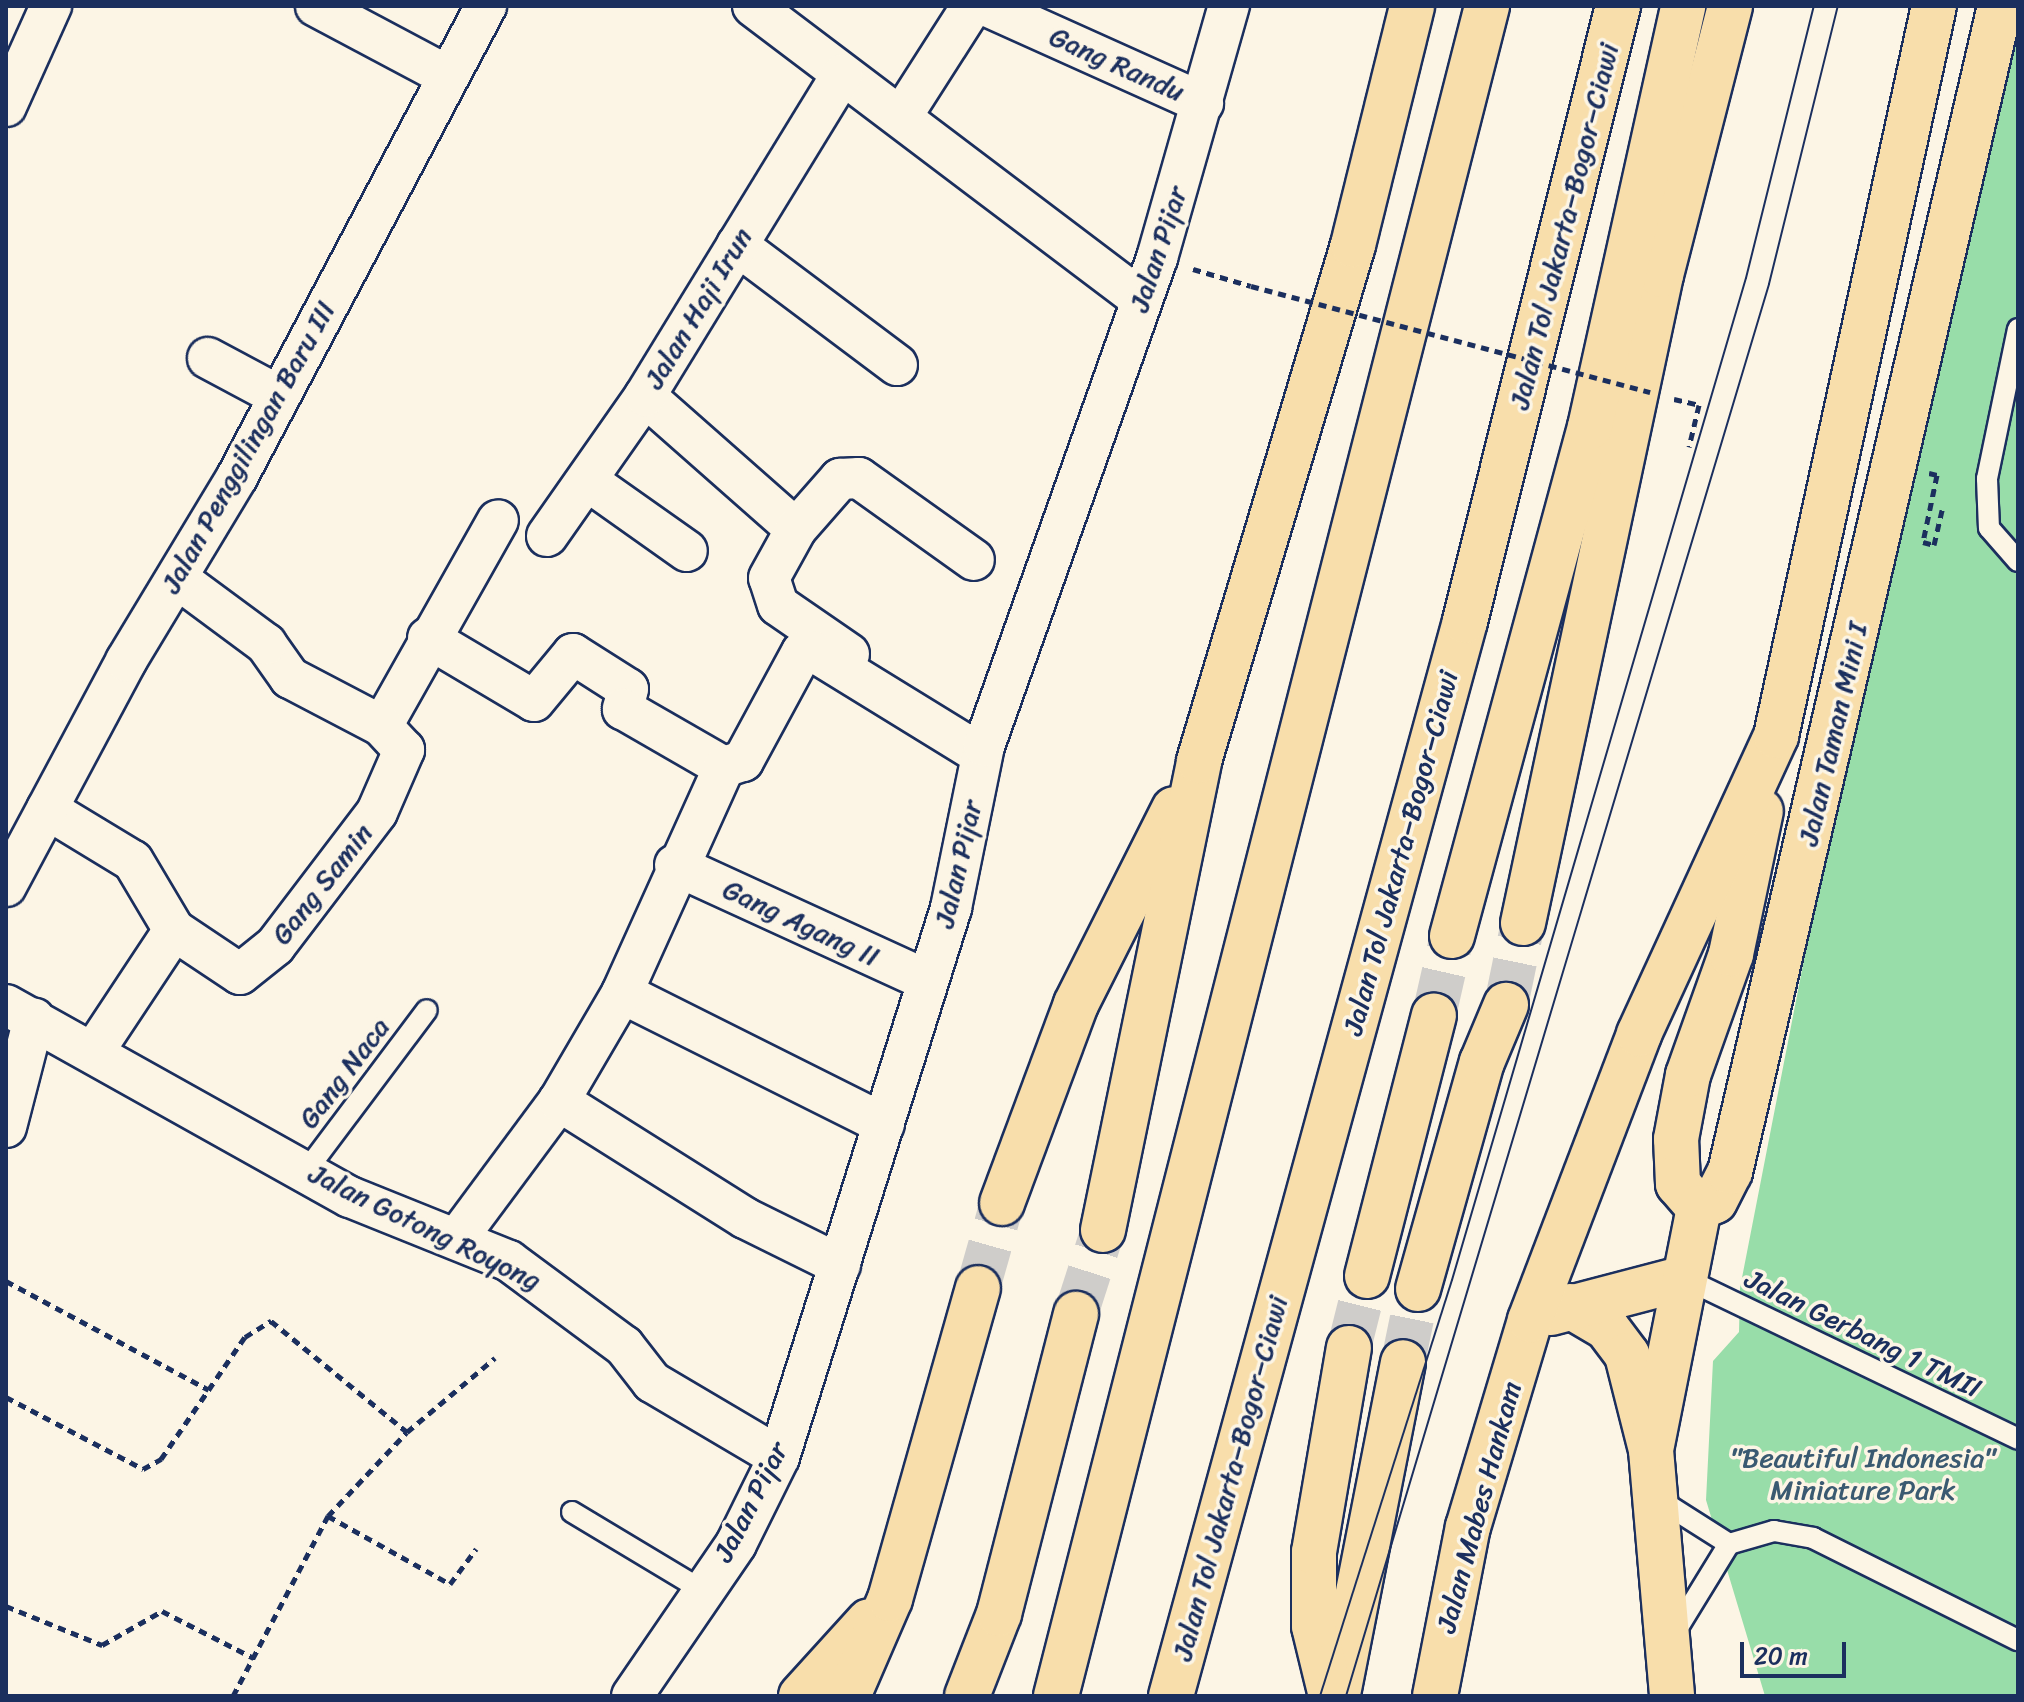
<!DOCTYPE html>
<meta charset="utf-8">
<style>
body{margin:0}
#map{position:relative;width:2024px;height:1702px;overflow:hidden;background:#fcf5e5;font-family:Sriracha,sans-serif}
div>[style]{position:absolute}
.green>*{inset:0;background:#98dda9}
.motorway-tunnel>*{height:44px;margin-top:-22px;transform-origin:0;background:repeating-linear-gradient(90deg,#cfcdca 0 44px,transparent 0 66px)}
.path>*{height:5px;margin-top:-2.5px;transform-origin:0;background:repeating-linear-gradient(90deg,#1b2f5e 0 8px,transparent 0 14px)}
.roads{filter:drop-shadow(2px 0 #1b2f5e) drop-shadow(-2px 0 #1b2f5e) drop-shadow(0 2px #1b2f5e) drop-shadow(0 -2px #1b2f5e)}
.service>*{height:20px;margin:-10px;padding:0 10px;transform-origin:10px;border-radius:10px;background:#fcf5e5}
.minor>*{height:40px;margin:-20px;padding:0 20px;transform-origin:20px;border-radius:20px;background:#fcf5e5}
.primary>*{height:44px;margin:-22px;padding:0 22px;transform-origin:22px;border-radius:22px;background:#f8deab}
.motorway>*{height:44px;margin:-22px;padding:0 22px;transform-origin:22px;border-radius:22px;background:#f8deab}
.tram>*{height:2px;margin:-1px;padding:0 1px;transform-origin:1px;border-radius:1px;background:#1b2f5e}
.path-bridge>*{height:5px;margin-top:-2.5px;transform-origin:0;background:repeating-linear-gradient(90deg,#1b2f5e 0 8px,transparent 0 14px)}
span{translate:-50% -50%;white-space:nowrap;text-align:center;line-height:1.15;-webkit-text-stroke:7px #fcf5e5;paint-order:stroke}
.street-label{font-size:28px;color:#1b2f5e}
.park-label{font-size:28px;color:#3a5a71}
.frame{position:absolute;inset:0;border:8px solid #1b2f5e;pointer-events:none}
.scale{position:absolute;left:1740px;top:1642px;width:106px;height:36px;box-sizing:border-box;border:4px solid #1b2f5e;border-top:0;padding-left:10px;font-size:24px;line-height:28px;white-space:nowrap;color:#1b2f5e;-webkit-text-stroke:6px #fcf5e5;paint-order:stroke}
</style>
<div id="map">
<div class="green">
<i style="clip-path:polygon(2018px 6px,2018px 1696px,1765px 1696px,1706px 1500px,1713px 1361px,1739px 1332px,1740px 1288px,1832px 816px)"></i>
</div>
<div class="motorway-tunnel">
<i style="left:1506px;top:1005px;width:84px;rotate:-78.3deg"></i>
<i style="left:1434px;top:1015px;width:81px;rotate:-77.2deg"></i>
<i style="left:978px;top:1288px;width:88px;rotate:-74.2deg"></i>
<i style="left:1076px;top:1314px;width:88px;rotate:-72.2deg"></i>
<i style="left:1349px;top:1348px;width:74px;rotate:-76deg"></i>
<i style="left:1403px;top:1362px;width:75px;rotate:-78.4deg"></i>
</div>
<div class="path">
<i style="left:1193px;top:269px;width:60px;rotate:16.3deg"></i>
<i style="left:1674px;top:399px;width:26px;rotate:13deg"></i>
<i style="left:1699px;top:405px;width:43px;rotate:103.4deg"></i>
<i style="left:1929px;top:473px;width:8px;rotate:14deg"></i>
<i style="left:1937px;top:475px;width:68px;rotate:101.8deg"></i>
<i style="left:1923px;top:542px;width:11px;rotate:15deg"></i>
<i style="left:1934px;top:545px;width:36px;rotate:-77deg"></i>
<i style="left:6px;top:1281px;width:230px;rotate:28.2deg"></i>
<i style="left:6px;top:1397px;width:155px;rotate:27.7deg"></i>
<i style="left:143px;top:1469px;width:21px;rotate:-29deg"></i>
<i style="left:161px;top:1459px;width:148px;rotate:-55.5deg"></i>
<i style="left:245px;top:1337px;width:31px;rotate:-32deg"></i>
<i style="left:271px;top:1321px;width:176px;rotate:39.2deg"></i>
<i style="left:328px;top:1516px;width:140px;rotate:29.1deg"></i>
<i style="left:450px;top:1584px;width:44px;rotate:-53.4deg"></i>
<i style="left:6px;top:1606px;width:104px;rotate:22.1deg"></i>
<i style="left:102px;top:1645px;width:69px;rotate:-29.5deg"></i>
<i style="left:162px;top:1611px;width:103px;rotate:27.1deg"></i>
<i style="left:233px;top:1696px;width:204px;rotate:-62.2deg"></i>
<i style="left:328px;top:1516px;width:115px;rotate:-46.8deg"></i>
<i style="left:407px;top:1432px;width:115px;rotate:-40.1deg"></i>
</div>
<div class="roads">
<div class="service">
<i style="left:2018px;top:329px;width:153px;rotate:101.7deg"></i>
<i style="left:1987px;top:479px;width:49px;rotate:87.7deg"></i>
<i style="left:1989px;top:528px;width:44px;rotate:48.7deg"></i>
<i style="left:306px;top:1171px;width:201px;rotate:-53.1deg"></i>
<i style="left:1684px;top:1278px;width:371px;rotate:25.7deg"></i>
<i style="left:1655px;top:1497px;width:88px;rotate:32.4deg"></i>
<i style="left:572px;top:1512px;width:152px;rotate:31deg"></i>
<i style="left:1675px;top:1632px;width:103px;rotate:-58.5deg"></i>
<i style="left:1729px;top:1544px;width:47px;rotate:-16.1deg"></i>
<i style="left:1774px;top:1531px;width:40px;rotate:10deg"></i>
<i style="left:1813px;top:1538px;width:229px;rotate:26.5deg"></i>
</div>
<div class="minor">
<i style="left:316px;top:6px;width:147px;rotate:28deg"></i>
<i style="left:753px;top:6px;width:486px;rotate:37.1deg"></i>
<i style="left:987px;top:6px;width:237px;rotate:24.2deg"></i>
<i style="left:6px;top:106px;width:110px;rotate:-65.8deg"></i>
<i style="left:901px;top:117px;width:132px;rotate:-57.4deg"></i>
<i style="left:737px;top:245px;width:200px;rotate:36.9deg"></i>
<i style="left:208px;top:358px;width:81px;rotate:28.2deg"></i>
<i style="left:645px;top:396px;width:201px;rotate:41.4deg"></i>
<i style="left:588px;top:481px;width:121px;rotate:35.3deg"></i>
<i style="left:547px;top:536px;width:171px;rotate:-55deg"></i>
<i style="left:645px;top:396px;width:377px;rotate:-58.5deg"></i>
<i style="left:428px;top:638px;width:123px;rotate:30.7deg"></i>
<i style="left:534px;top:701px;width:61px;rotate:-50.3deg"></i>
<i style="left:573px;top:654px;width:65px;rotate:32.5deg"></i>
<i style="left:628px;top:689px;width:21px;rotate:104deg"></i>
<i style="left:623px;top:709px;width:116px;rotate:29.9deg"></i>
<i style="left:849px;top:654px;width:86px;rotate:-145.4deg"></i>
<i style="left:778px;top:605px;width:28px;rotate:-108deg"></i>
<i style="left:769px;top:578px;width:56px;rotate:-61.1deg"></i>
<i style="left:796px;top:529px;width:67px;rotate:-48.7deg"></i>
<i style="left:840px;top:479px;width:19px;rotate:-3deg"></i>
<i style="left:859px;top:478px;width:141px;rotate:35.5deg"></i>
<i style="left:382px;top:726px;width:236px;rotate:-60.6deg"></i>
<i style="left:47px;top:809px;width:100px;rotate:31.2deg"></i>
<i style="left:133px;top:861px;width:80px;rotate:59.3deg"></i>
<i style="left:174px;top:930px;width:79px;rotate:33.7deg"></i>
<i style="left:240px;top:974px;width:45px;rotate:-38.7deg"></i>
<i style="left:275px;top:946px;width:168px;rotate:-52.7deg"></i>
<i style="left:377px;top:812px;width:68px;rotate:-66.5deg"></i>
<i style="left:404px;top:750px;width:33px;rotate:-133deg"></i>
<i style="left:382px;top:726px;width:104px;rotate:-152.4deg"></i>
<i style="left:290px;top:678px;width:42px;rotate:-125.2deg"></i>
<i style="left:266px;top:644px;width:109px;rotate:-143.5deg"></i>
<i style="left:675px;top:865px;width:278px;rotate:24.6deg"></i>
<i style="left:6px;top:886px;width:255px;rotate:-61.9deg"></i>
<i style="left:126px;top:661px;width:215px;rotate:-58.9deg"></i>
<i style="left:237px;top:477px;width:533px;rotate:-62.14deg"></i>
<i style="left:622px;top:993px;width:293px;rotate:26.6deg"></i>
<i style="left:6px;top:1005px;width:394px;rotate:29.2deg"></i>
<i style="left:350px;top:1197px;width:171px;rotate:21.9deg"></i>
<i style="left:509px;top:1261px;width:143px;rotate:36.5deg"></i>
<i style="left:624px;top:1346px;width:46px;rotate:52.1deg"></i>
<i style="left:652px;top:1382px;width:147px;rotate:30.6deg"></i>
<i style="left:94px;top:1051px;width:145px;rotate:-56.5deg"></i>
<i style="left:6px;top:1127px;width:112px;rotate:-75.5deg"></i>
<i style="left:458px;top:1237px;width:169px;rotate:-53.4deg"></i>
<i style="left:840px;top:1265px;width:106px;rotate:-153.7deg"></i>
<i style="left:745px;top:1218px;width:220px;rotate:-147.8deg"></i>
<i style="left:559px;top:1101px;width:125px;rotate:-59.7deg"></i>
<i style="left:622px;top:993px;width:248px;rotate:-65.7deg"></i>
<i style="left:724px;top:767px;width:20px;rotate:-18deg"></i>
<i style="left:743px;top:761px;width:124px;rotate:-61.6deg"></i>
<i style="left:802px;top:652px;width:11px;rotate:-5deg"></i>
<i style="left:813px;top:651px;width:198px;rotate:31.6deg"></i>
<i style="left:632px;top:1696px;width:184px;rotate:-55.6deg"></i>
<i style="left:736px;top:1544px;width:97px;rotate:-63.7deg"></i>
<i style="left:779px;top:1457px;width:575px;rotate:-72.6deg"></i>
<i style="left:951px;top:908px;width:165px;rotate:-78.5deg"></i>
<i style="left:984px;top:746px;width:518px;rotate:-70.48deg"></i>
<i style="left:1157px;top:258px;width:262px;rotate:-74.1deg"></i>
</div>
<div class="primary">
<i style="left:1699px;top:1208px;width:17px;rotate:-24deg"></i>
<i style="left:1715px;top:1201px;width:33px;rotate:-63deg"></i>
<i style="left:1730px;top:1172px;width:1197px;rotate:-76.96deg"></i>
<i style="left:1699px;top:1208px;width:32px;rotate:-131deg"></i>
<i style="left:1678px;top:1184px;width:45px;rotate:-92.5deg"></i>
<i style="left:1676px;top:1139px;width:65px;rotate:-79.4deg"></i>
<i style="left:1688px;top:1075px;width:128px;rotate:-70.4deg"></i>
<i style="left:1731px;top:954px;width:146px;rotate:-78.2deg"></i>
<i style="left:1570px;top:1306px;width:43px;rotate:30.7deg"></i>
<i style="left:1607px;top:1328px;width:34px;rotate:53deg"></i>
<i style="left:1627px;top:1355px;width:98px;rotate:75.8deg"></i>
<i style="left:1651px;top:1450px;width:247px;rotate:85.1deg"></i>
<i style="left:1551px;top:1313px;width:138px;rotate:-14.7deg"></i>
<i style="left:1652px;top:1445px;width:242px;rotate:-78.8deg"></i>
<i style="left:1435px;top:1696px;width:172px;rotate:-79deg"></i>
<i style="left:1468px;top:1527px;width:216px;rotate:-73.3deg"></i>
<i style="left:1530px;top:1320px;width:306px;rotate:-69.1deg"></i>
<i style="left:1639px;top:1034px;width:328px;rotate:-65.3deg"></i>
<i style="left:1776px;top:736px;width:747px;rotate:-77.79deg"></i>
</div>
<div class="motorway">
<i style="left:1523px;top:923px;width:663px;rotate:-77.98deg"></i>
<i style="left:1661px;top:275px;width:278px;rotate:-75.6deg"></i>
<i style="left:1452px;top:936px;width:527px;rotate:-74.83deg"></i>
<i style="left:1590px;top:427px;width:431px;rotate:-77.5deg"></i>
<i style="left:1002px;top:1203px;width:212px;rotate:-69.6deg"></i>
<i style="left:1076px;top:1004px;width:218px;rotate:-63.3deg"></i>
<i style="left:1103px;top:1230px;width:479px;rotate:-78.4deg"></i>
<i style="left:1199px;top:761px;width:538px;rotate:-73.38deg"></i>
<i style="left:1353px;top:245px;width:246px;rotate:-76.1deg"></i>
<i style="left:1367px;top:1276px;width:269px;rotate:-75.6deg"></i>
<i style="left:1418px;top:1289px;width:236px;rotate:-74.3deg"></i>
<i style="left:1482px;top:1062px;width:62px;rotate:-67.2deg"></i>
<i style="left:1338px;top:1694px;width:338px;rotate:-78.9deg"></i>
<i style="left:801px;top:1696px;width:101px;rotate:-47.8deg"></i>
<i style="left:848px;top:1696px;width:106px;rotate:-66.6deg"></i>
<i style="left:890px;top:1599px;width:323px;rotate:-74.2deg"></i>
<i style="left:967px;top:1696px;width:88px;rotate:-68.7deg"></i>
<i style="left:999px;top:1614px;width:310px;rotate:-75.6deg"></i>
<i style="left:1056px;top:1696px;width:1744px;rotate:-75.69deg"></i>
<i style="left:1171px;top:1696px;width:1114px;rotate:-74.7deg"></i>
<i style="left:1465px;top:621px;width:634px;rotate:-76.03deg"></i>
<i style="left:1331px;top:1696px;width:72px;rotate:-103.7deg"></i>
<i style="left:1314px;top:1626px;width:74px;rotate:-90deg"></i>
<i style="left:1314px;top:1552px;width:207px;rotate:-80.3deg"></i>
</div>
</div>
<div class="tram">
<i style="left:1320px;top:1696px;width:436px;rotate:-72.4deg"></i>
<i style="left:1452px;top:1280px;width:1044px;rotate:-73.65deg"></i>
<i style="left:1746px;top:278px;width:280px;rotate:-76deg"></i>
<i style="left:1346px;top:1696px;width:1474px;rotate:-73.32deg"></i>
<i style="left:1769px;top:284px;width:286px;rotate:-76.1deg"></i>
</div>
<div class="path-bridge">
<i style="left:1251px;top:286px;width:413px;rotate:14.9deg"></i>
</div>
<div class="street-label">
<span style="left:1117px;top:64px;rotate:24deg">Gang Randu</span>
<span style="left:1564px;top:226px;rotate:-76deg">Jalan Tol Jakarta–Bogor–Ciawi</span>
<span style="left:1158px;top:249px;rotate:-72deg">Jalan Pijar</span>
<span style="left:698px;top:308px;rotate:-59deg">Jalan Haji Irun</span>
<span style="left:248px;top:447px;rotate:-61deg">Jalan Penggilingan Baru III</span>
<span style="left:1833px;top:734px;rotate:-77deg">Jalan Taman Mini I</span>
<span style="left:1401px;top:853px;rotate:-75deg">Jalan Tol Jakarta–Bogor–Ciawi</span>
<span style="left:958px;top:864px;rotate:-77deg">Jalan Pijar</span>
<span style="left:322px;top:884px;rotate:-52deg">Gang Samin</span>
<span style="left:801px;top:923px;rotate:25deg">Gang Agang II</span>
<span style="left:344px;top:1073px;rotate:-53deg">Gang Naca</span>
<span style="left:425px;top:1227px;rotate:26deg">Jalan Gotong Royong</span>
<span style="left:1863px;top:1334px;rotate:26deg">Jalan Gerbang 1 TMII</span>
<span style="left:1230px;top:1478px;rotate:-75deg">Jalan Tol Jakarta–Bogor–Ciawi</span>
<span style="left:751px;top:1502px;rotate:-63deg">Jalan Pijar</span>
<span style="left:1479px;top:1507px;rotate:-75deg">Jalan Mabes Hankam</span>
</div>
<div class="park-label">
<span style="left:1863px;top:1474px">"Beautiful Indonesia"<br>Miniature Park</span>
</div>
<div class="frame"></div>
<div class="scale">20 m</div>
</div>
